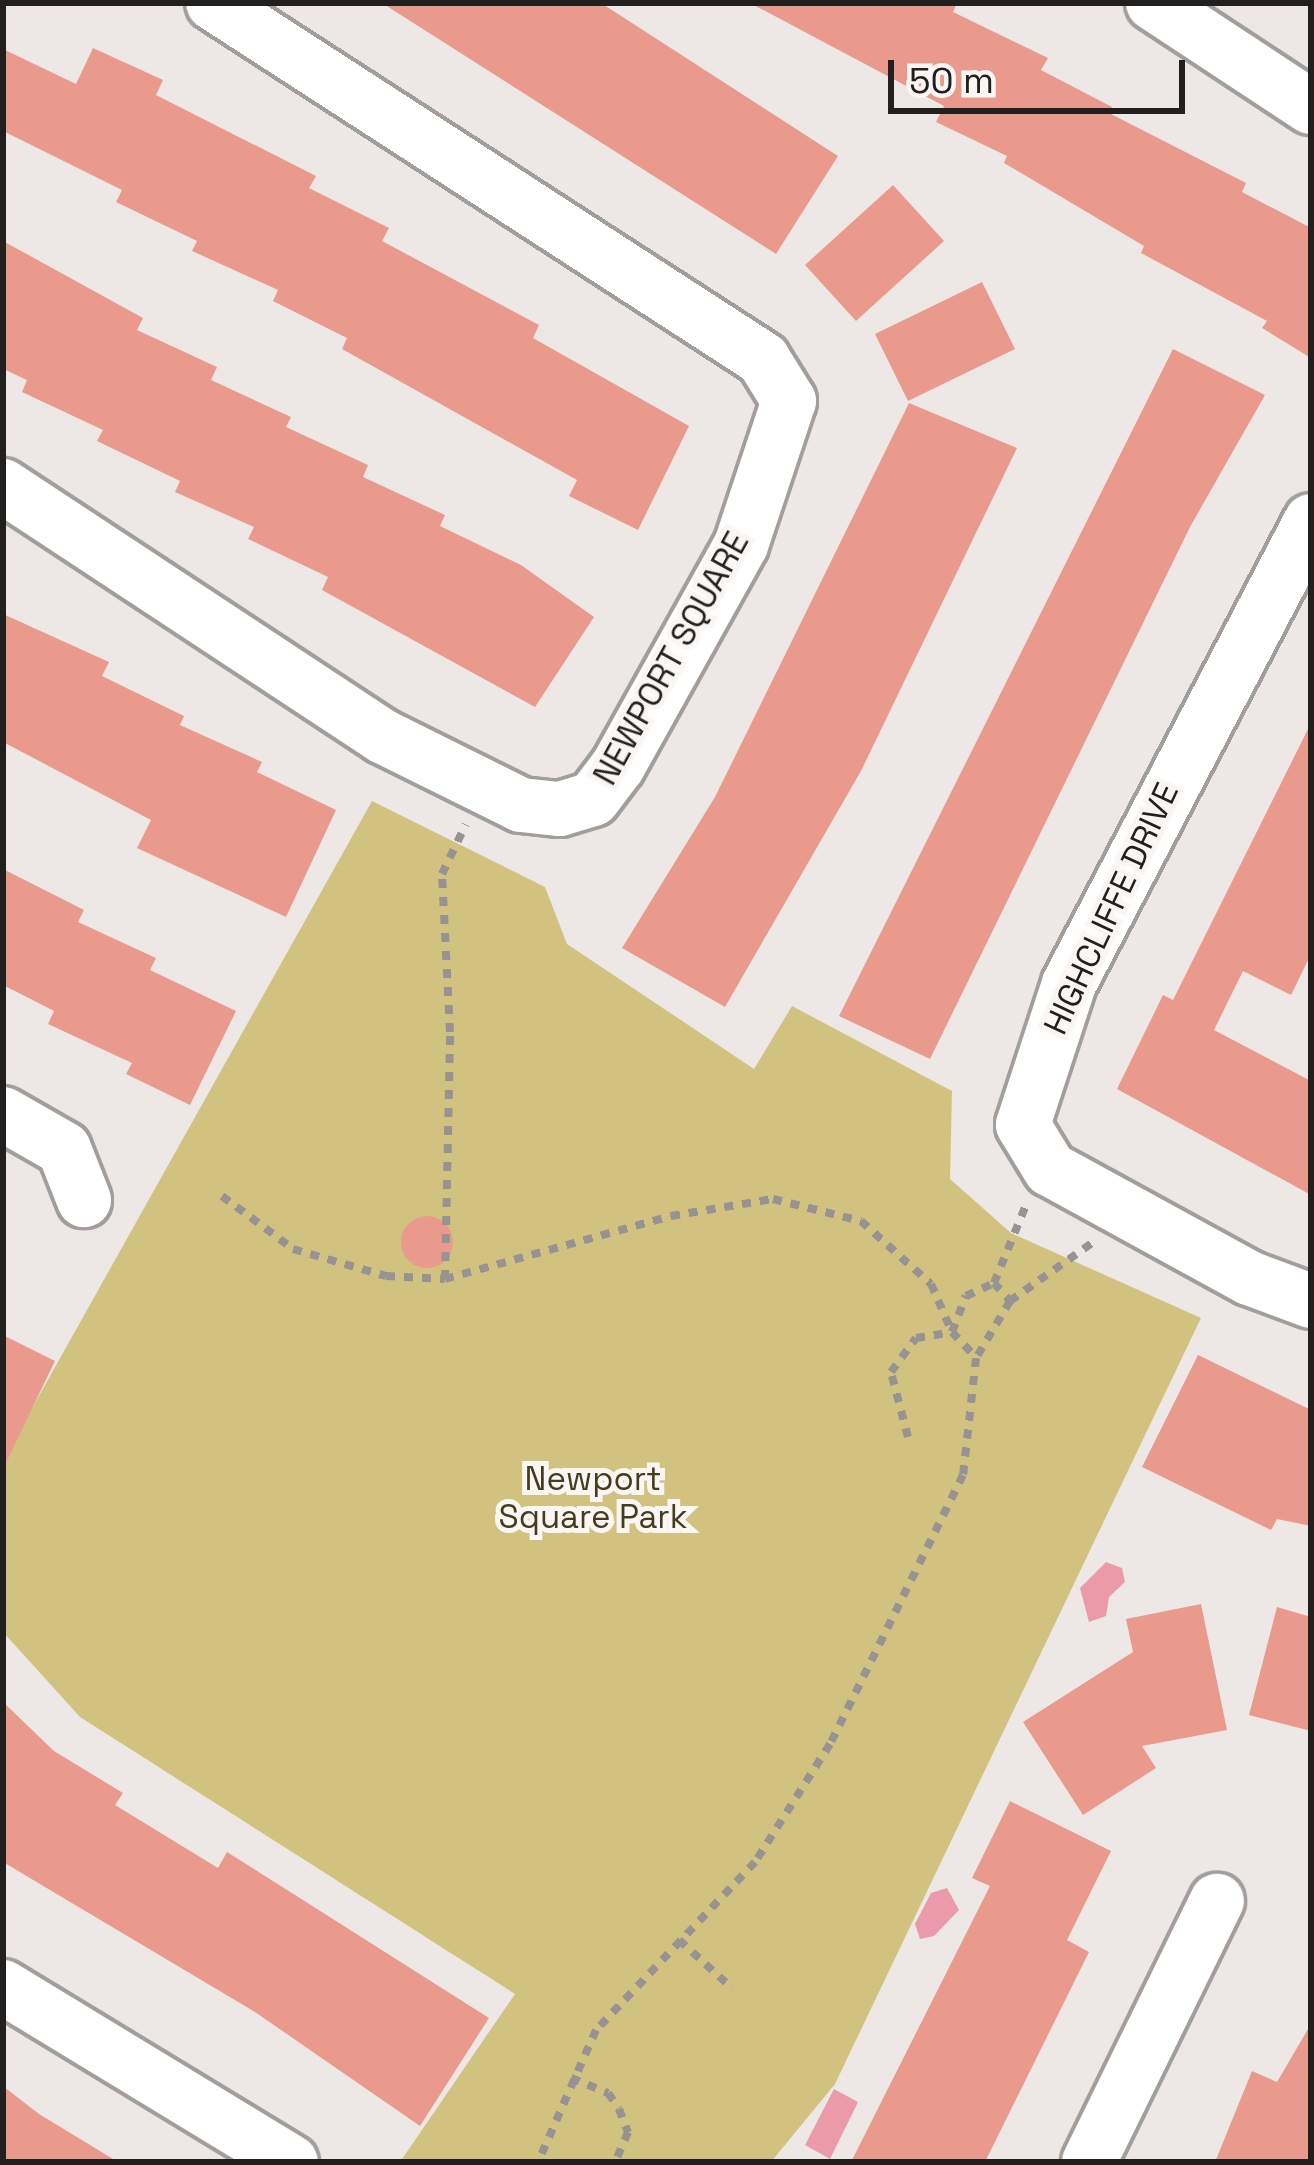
<!DOCTYPE html>
<style>
body{margin:0}
#map{position:relative;width:1314px;height:2165px;overflow:hidden;background:#ede8e6;font-family:"Space Grotesk",sans-serif}
div>[style]{position:absolute}
.green>*{inset:0;background:#d1c37f}
.water>*{inset:0;background:#ea9aa8}
.building>*{inset:0;background:#e99a8d}
.round{border-radius:50%}
.path>*{height:8px;margin-top:-4px;transform-origin:0;background:repeating-linear-gradient(90deg,#969392 0 9px,transparent 0 18px)}
.roads{filter:drop-shadow(3px 0 #a29e9b) drop-shadow(-3px 0 #a29e9b) drop-shadow(0 3px #a29e9b) drop-shadow(0 -3px #a29e9b)}
.minor>*{height:54px;margin:-27px;padding:0 27px;transform-origin:27px;border-radius:27px;background:#fff}
span{translate:-50% -50%;white-space:nowrap;text-align:center;line-height:1.15;-webkit-text-stroke:10px #faf6f3;paint-order:stroke}
.street-label{font-size:33px;color:#21201f}
.park-label{font-size:33px;color:#443d1c}
.frame{position:absolute;inset:0;border:6px solid #21201f;pointer-events:none}
.scale{position:absolute;left:888px;top:60px;width:297px;height:54px;box-sizing:border-box;border:6px solid #21201f;border-top:0;padding-left:15px;font-size:36px;line-height:42px;white-space:nowrap;color:#21201f;-webkit-text-stroke:9px #faf6f3;paint-order:stroke}
</style>
<div id="map">
<div class="green">
<i style="clip-path:polygon(372px 801px,545px 887px,567px 944px,754px 1069px,792px 1006px,952px 1091px,950px 1179px,1011px 1233px,1201px 1318px,835px 2084px,771px 2162px,400px 2162px,515px 1994px,80px 1717px,3px 1632px,3px 1460px)"></i>
</div>
<div class="water">
<i style="clip-path:polygon(1106px 1562px,1122px 1568px,1125px 1582px,1109px 1597px,1106px 1616px,1089px 1622px,1080px 1588px)"></i>
<i style="clip-path:polygon(947px 1888px,959px 1910px,934px 1936px,920px 1939px,915px 1924px,931px 1893px)"></i>
<i style="clip-path:polygon(834px 2089px,858px 2102px,830px 2159px,805px 2145px)"></i>
</div>
<div class="building">
<i style="clip-path:polygon(382px 3px,601px 3px,838px 156px,776px 254px)"></i>
<i style="clip-path:polygon(750px 3px,957px 3px,953px 12px,1048px 58px,1041px 70px,1112px 107px,1109px 113px,1246px 183px,1242px 192px,1311px 228px,1311px 358px,1262px 328px,1267px 321px,1141px 253px,1144px 246px,1004px 163px,1007px 156px,936px 122px,944px 106px)"></i>
<i style="clip-path:polygon(93px 48px,163px 80px,156px 95px,316px 176px,309px 188px,389px 228px,382px 241px,539px 325px,533px 338px,689px 426px,638px 530px,569px 496px,577px 480px,342px 349px,347px 338px,273px 301px,278px 290px,192px 251px,197px 241px,116px 202px,122px 190px,3px 131px,3px 49px,76px 84px)"></i>
<i style="clip-path:polygon(893px 185px,944px 241px,856px 321px,805px 265px)"></i>
<i style="clip-path:polygon(3px 241px,143px 318px,137px 330px,217px 367px,211px 380px,291px 417px,286px 427px,368px 465px,363px 477px,445px 515px,440px 526px,521px 565px,594px 617px,535px 707px,322px 590px,328px 577px,248px 539px,254px 527px,175px 492px,180px 481px,97px 441px,103px 430px,22px 392px,27px 380px,3px 369px)"></i>
<i style="clip-path:polygon(982px 282px,1015px 349px,908px 401px,875px 334px)"></i>
<i style="clip-path:polygon(1173px 349px,1265px 395px,1190px 527px,930px 1059px,839px 1016px)"></i>
<i style="clip-path:polygon(909px 403px,1017px 448px,861px 771px,725px 1007px,622px 948px,715px 797px)"></i>
<i style="clip-path:polygon(3px 614px,109px 662px,102px 676px,184px 716px,180px 725px,262px 762px,257px 772px,336px 810px,286px 917px,137px 848px,151px 820px,3px 742px)"></i>
<i style="clip-path:polygon(1311px 723px,1311px 954px,1291px 995px,1243px 971px,1214px 1030px,1311px 1081px,1311px 1195px,1117px 1089px,1163px 995px,1173px 1000px)"></i>
<i style="clip-path:polygon(3px 869px,84px 910px,78px 922px,156px 958px,150px 970px,236px 1011px,190px 1105px,126px 1074px,132px 1063px,48px 1024px,54px 1011px,3px 985px)"></i>
<i class="round" style="left:401px;top:1216px;width:52px;height:52px"></i>
<i style="clip-path:polygon(3px 1335px,55px 1361px,3px 1469px)"></i>
<i style="clip-path:polygon(1198px 1355px,1311px 1410px,1311px 1526px,1277px 1519px,1271px 1530px,1142px 1467px)"></i>
<i style="clip-path:polygon(1201px 1604px,1227px 1730px,1142px 1746px,1156px 1768px,1083px 1815px,1023px 1722px,1133px 1652px,1126px 1619px)"></i>
<i style="clip-path:polygon(1277px 1607px,1311px 1617px,1311px 1731px,1249px 1715px)"></i>
<i style="clip-path:polygon(3px 1702px,54px 1751px,123px 1793px,115px 1805px,218px 1868px,227px 1852px,489px 2018px,420px 2126px,255px 2012px,3px 1862px)"></i>
<i style="clip-path:polygon(1010px 1801px,1111px 1851px,1067px 1940px,1089px 1952px,985px 2162px,851px 2162px,990px 1886px,972px 1878px)"></i>
<i style="clip-path:polygon(1311px 2024px,1311px 2162px,1215px 2162px,1252px 2071px,1277px 2082px)"></i>
<i style="clip-path:polygon(3px 2086px,39px 2114px,118px 2162px,3px 2162px)"></i>
</div>
<div class="path">
<i style="left:222px;top:1196px;width:89px;rotate:36.7deg"></i>
<i style="left:293px;top:1249px;width:97px;rotate:16.2deg"></i>
<i style="left:386px;top:1276px;width:59px;rotate:2.9deg"></i>
<i style="left:445px;top:1279px;width:235px;rotate:-15.6deg"></i>
<i style="left:671px;top:1216px;width:103px;rotate:-9.5deg"></i>
<i style="left:773px;top:1199px;width:91px;rotate:14deg"></i>
<i style="left:861px;top:1221px;width:94px;rotate:42deg"></i>
<i style="left:931px;top:1284px;width:52px;rotate:66.4deg"></i>
<i style="left:952px;top:1332px;width:35px;rotate:47deg"></i>
<i style="left:976px;top:1358px;width:118px;rotate:96.3deg"></i>
<i style="left:963px;top:1475px;width:300px;rotate:116.3deg"></i>
<i style="left:830px;top:1744px;width:140px;rotate:122.4deg"></i>
<i style="left:755px;top:1862px;width:231px;rotate:133.4deg"></i>
<i style="left:596px;top:2030px;width:144px;rotate:113.7deg"></i>
<i style="left:445px;top:1279px;width:247px;rotate:-88.8deg"></i>
<i style="left:450px;top:1032px;width:158px;rotate:-92.9deg"></i>
<i style="left:442px;top:874px;width:55px;rotate:-64.4deg"></i>
<i style="left:994px;top:1283px;width:84px;rotate:-67.7deg"></i>
<i style="left:1010px;top:1301px;width:100px;rotate:-35.3deg"></i>
<i style="left:908px;top:1437px;width:67px;rotate:-104.7deg"></i>
<i style="left:891px;top:1372px;width:42px;rotate:-53.7deg"></i>
<i style="left:916px;top:1338px;width:36px;rotate:-9deg"></i>
<i style="left:952px;top:1332px;width:39px;rotate:-69deg"></i>
<i style="left:966px;top:1296px;width:31px;rotate:-25deg"></i>
<i style="left:994px;top:1283px;width:24px;rotate:48deg"></i>
<i style="left:1010px;top:1301px;width:66px;rotate:120.8deg"></i>
<i style="left:679px;top:1940px;width:72px;rotate:42.2deg"></i>
<i style="left:571px;top:2078px;width:40px;rotate:22deg"></i>
<i style="left:608px;top:2093px;width:19px;rotate:55deg"></i>
<i style="left:619px;top:2109px;width:25px;rotate:69deg"></i>
<i style="left:628px;top:2132px;width:33px;rotate:113deg"></i>
</div>
<div class="roads">
<div class="minor">
<i style="left:1153px;top:3px;width:189px;rotate:33.4deg"></i>
<i style="left:3px;top:486px;width:454px;rotate:33.4deg"></i>
<i style="left:382px;top:736px;width:155px;rotate:26.4deg"></i>
<i style="left:521px;top:805px;width:39px;rotate:6deg"></i>
<i style="left:560px;top:809px;width:34px;rotate:-17deg"></i>
<i style="left:593px;top:799px;width:41px;rotate:-52.9deg"></i>
<i style="left:618px;top:766px;width:253px;rotate:-60.9deg"></i>
<i style="left:741px;top:545px;width:152px;rotate:-71.6deg"></i>
<i style="left:789px;top:401px;width:49px;rotate:-121.8deg"></i>
<i style="left:763px;top:359px;width:655px;rotate:-147.09deg"></i>
<i style="left:1311px;top:521px;width:522px;rotate:117.6deg"></i>
<i style="left:1069px;top:984px;width:148px;rotate:108.1deg"></i>
<i style="left:1023px;top:1125px;width:52px;rotate:58.5deg"></i>
<i style="left:1050px;top:1169px;width:227px;rotate:28.7deg"></i>
<i style="left:1249px;top:1278px;width:66px;rotate:20.4deg"></i>
<i style="left:3px;top:1114px;width:70px;rotate:29.8deg"></i>
<i style="left:64px;top:1149px;width:55px;rotate:68.6deg"></i>
<i style="left:3px;top:1987px;width:337px;rotate:31.3deg"></i>
<i style="left:1089px;top:2162px;width:291px;rotate:-63.9deg"></i>
</div>
</div>
<div class="street-label">
<span style="left:672px;top:659px;rotate:-61deg">NEWPORT SQUARE</span>
<span style="left:1112px;top:909px;rotate:-65deg">HIGHCLIFFE DRIVE</span>
</div>
<div class="park-label">
<span style="left:593px;top:1499px">Newport<br>Square Park</span>
</div>
<div class="frame"></div>
<div class="scale">50 m</div>
</div>
